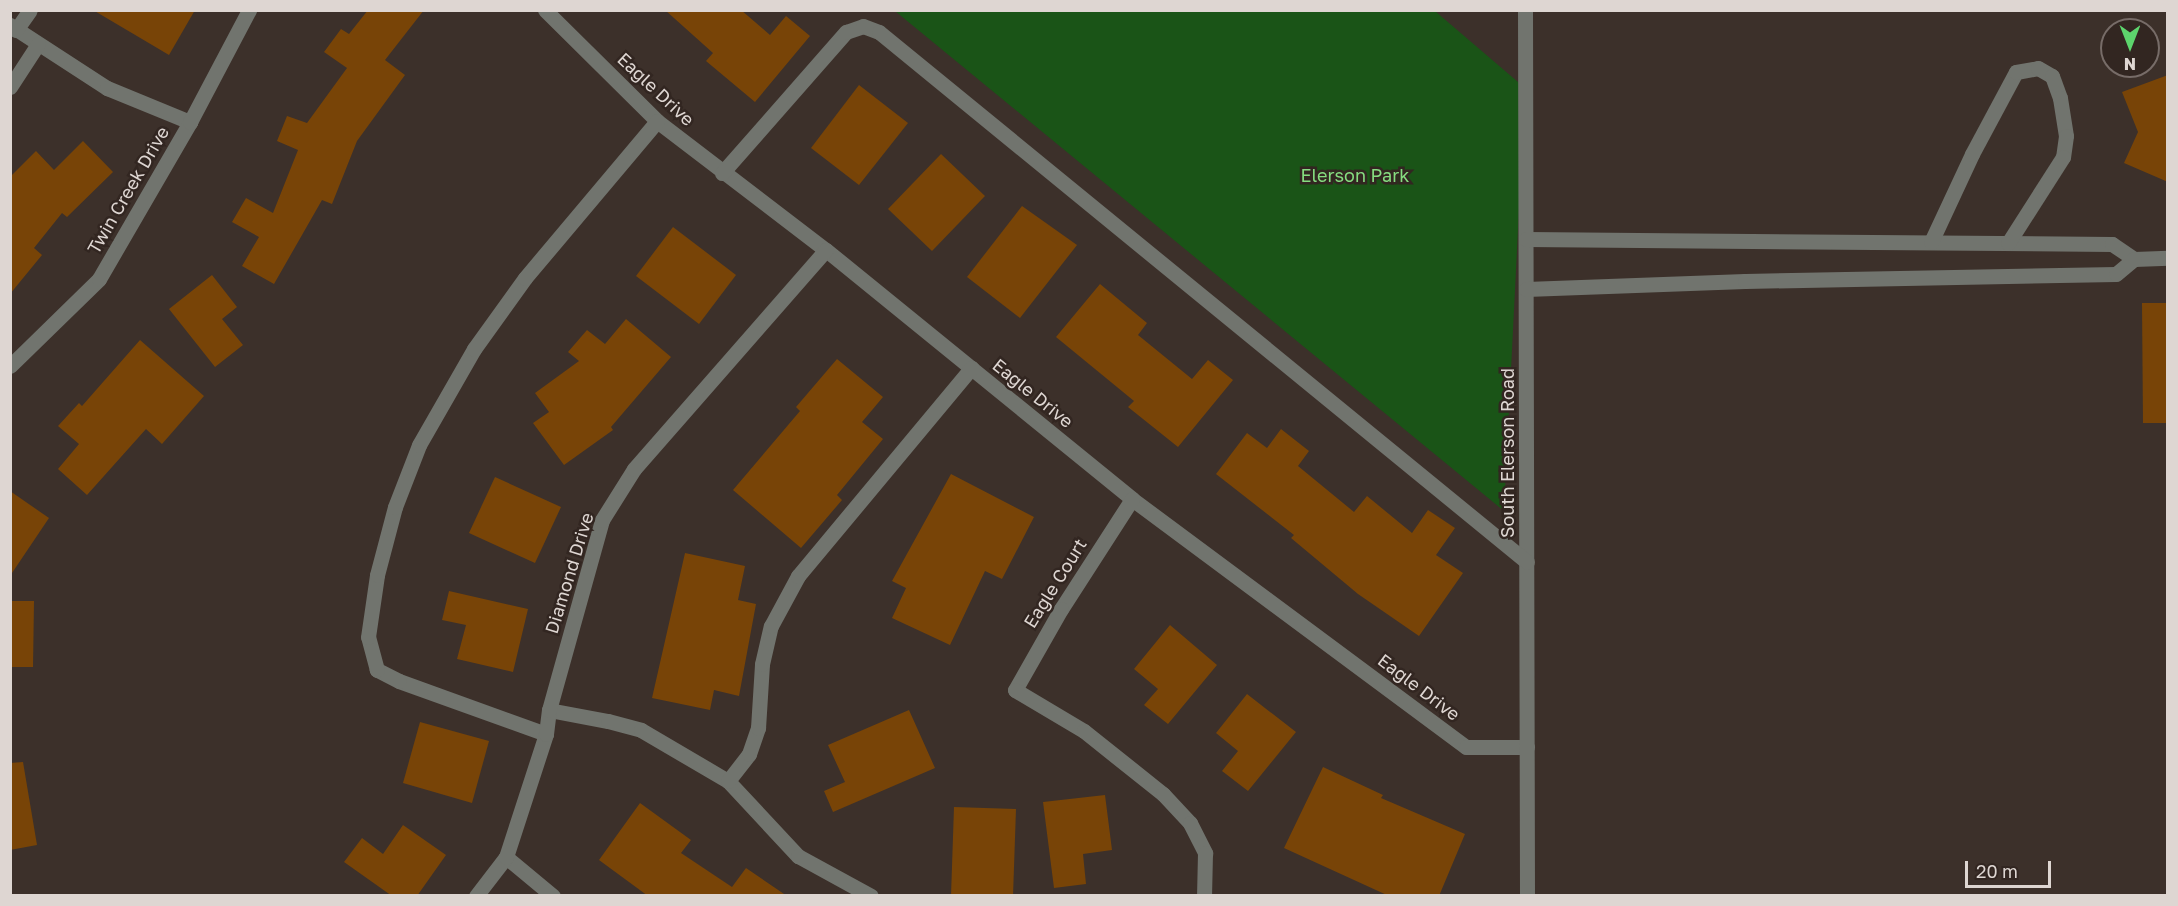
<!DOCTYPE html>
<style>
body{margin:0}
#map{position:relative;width:2178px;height:906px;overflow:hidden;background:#3c302a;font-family:"Golos Text",sans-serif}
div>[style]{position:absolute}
.green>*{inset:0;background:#1a5417}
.building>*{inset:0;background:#784407}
.minor>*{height:15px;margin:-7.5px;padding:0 7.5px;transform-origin:7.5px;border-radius:7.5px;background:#71746e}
span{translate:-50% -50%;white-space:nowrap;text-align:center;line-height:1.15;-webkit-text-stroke:5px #322621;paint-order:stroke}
.street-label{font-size:18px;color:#ded6d2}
.park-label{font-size:18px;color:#86dd80}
.frame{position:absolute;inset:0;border:12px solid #ded6d2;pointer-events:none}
.north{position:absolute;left:2100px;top:18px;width:60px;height:60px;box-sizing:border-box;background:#322621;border:2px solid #776c68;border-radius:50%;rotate:180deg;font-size:16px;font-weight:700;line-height:24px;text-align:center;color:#ded6d2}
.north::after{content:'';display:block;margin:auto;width:21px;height:27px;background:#5dd56d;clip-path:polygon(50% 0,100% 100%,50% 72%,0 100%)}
.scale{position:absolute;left:1965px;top:861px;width:86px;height:27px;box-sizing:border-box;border:3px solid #ded6d2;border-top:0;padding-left:8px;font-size:18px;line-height:21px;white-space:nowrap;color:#ded6d2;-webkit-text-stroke:4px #322621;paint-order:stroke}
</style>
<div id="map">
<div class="green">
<i style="clip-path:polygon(895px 11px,1435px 11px,1525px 88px,1504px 511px)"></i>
</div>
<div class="building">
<i style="clip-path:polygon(93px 10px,195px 10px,169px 55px)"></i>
<i style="clip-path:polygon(368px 10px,424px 10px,385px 60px,405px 75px,357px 141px,332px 204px,322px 200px,274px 284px,242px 266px,259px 237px,232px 222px,246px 198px,273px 213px,298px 150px,277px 141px,287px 116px,307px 123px,347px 68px,324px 52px,341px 29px,349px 34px)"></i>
<i style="clip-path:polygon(665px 10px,741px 10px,770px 35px,786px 16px,810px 36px,755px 102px,706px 61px,713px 53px)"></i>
<i style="clip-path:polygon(2168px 75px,2168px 182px,2124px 163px,2138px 132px,2122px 92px)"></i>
<i style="clip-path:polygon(859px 85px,908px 123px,859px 185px,811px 148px)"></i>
<i style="clip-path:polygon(83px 141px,113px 172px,67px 217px,62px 213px,34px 248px,42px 255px,10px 294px,10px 177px,36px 151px,54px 170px)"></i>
<i style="clip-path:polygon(941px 154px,985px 196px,932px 251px,888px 209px)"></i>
<i style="clip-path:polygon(1022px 206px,1077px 245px,1020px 318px,967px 277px)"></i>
<i style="clip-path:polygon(673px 227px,736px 275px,699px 324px,636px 276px)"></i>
<i style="clip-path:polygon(212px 275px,237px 307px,222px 319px,243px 345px,215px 367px,169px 309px)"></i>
<i style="clip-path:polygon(1100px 284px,1147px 323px,1138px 335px,1192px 379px,1208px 360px,1233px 380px,1178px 447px,1128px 407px,1134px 401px,1056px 337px)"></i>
<i style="clip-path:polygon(2142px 303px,2168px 303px,2168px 423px,2143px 423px)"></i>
<i style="clip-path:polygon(626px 319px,671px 357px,611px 427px,613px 430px,564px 465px,533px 423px,549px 412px,535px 393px,579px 361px,568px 352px,587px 330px,605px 344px)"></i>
<i style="clip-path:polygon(140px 340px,204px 396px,162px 444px,146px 429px,87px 495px,58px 469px,79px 444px,58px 426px,79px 403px,82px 406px)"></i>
<i style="clip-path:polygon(837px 359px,883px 397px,862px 422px,883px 439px,837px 495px,842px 500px,801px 548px,733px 490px,800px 411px,796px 407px)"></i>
<i style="clip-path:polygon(1281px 429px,1309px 451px,1298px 466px,1354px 512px,1367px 496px,1412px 533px,1428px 510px,1455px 528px,1436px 555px,1463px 573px,1419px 636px,1358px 594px,1291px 538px,1294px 535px,1216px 474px,1247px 433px,1267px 448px)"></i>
<i style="clip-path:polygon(951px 474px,1034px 517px,1002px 579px,985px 571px,950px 645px,892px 618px,906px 588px,892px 581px)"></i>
<i style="clip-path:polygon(495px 477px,561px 507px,535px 563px,469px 533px)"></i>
<i style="clip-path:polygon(10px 491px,49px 518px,10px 576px)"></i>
<i style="clip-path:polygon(685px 553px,745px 566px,738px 600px,756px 604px,739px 696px,714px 690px,710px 710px,652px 698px)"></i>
<i style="clip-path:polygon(449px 591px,528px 609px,513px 672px,457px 659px,466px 625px,442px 620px)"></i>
<i style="clip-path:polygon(10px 601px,34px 601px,33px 667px,10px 667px)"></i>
<i style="clip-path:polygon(1170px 625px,1217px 665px,1168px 724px,1144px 705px,1158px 689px,1134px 669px)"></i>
<i style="clip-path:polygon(1247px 694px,1296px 732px,1248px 791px,1222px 771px,1238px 751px,1216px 733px)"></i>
<i style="clip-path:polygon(909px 710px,935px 768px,833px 812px,824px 791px,845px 782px,828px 745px)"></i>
<i style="clip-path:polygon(420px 722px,489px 741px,472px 803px,403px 783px)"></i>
<i style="clip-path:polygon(23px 762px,37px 845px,10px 850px,10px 763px)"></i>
<i style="clip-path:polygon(1323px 767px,1383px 795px,1381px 798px,1465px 834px,1439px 896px,1389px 896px,1284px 848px)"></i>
<i style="clip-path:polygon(1105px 795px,1112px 850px,1083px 854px,1086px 884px,1054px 888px,1043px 802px)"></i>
<i style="clip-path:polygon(640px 803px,691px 840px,681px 853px,732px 887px,746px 868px,787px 896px,648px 896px,599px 860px)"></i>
<i style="clip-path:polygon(954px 807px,1016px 809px,1013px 896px,951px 896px)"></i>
<i style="clip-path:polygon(403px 825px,446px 855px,417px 896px,392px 896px,344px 862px,362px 838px,383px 854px)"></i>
</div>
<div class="minor">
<i style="left:545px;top:10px;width:158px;rotate:44.7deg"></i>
<i style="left:657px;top:121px;width:213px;rotate:37.4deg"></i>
<i style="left:826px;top:250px;width:395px;rotate:39.1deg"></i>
<i style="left:1132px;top:499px;width:416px;rotate:36.6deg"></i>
<i style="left:1466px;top:747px;width:61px"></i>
<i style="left:1525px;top:10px;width:886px;rotate:89.87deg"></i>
<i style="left:10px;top:25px;width:116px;rotate:33deg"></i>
<i style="left:107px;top:88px;width:90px;rotate:22.3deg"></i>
<i style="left:16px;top:30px;width:24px;rotate:-55deg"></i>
<i style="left:10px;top:87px;width:51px;rotate:-56.9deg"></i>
<i style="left:722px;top:173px;width:188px;rotate:-48.7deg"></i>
<i style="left:846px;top:32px;width:18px;rotate:-19deg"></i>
<i style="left:863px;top:26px;width:17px;rotate:21deg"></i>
<i style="left:879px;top:32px;width:837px;rotate:39.28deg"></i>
<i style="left:1526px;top:239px;width:586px;rotate:0.49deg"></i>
<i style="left:2112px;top:244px;width:27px;rotate:34deg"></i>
<i style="left:2134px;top:259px;width:34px;rotate:-2deg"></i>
<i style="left:1931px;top:242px;width:97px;rotate:-65deg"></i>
<i style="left:1972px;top:154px;width:93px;rotate:-61.8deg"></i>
<i style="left:2016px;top:72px;width:22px;rotate:-10deg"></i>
<i style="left:2038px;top:68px;width:16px;rotate:30deg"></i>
<i style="left:2052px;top:76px;width:23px;rotate:70deg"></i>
<i style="left:2060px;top:98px;width:38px;rotate:81deg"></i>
<i style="left:2066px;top:136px;width:21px;rotate:98deg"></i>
<i style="left:2063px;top:157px;width:102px;rotate:122.6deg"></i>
<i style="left:1526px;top:289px;width:219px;rotate:-2.1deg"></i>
<i style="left:1745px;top:281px;width:371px;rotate:-1.1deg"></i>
<i style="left:2116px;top:274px;width:23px;rotate:-40deg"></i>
<i style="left:10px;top:366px;width:124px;rotate:-44.3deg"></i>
<i style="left:99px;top:279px;width:181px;rotate:-59.9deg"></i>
<i style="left:190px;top:122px;width:127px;rotate:-62.2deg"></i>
<i style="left:1132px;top:499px;width:131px;rotate:122.8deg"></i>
<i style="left:1061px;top:609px;width:93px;rotate:119.6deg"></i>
<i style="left:1015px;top:690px;width:80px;rotate:30.7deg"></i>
<i style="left:1084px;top:731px;width:101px;rotate:38.6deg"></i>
<i style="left:1163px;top:794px;width:40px;rotate:47deg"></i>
<i style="left:1190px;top:823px;width:34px;rotate:63deg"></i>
<i style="left:1205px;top:853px;width:43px;rotate:91.3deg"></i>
<i style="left:549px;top:710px;width:60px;rotate:10.6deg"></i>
<i style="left:608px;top:721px;width:34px;rotate:15deg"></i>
<i style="left:641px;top:730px;width:101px;rotate:30.4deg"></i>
<i style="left:728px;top:781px;width:103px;rotate:47deg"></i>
<i style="left:798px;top:856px;width:83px;rotate:28.7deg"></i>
<i style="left:546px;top:734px;width:156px;rotate:-160.2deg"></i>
<i style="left:399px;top:681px;width:25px;rotate:-153deg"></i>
<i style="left:377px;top:670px;width:34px;rotate:-105deg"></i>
<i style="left:368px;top:637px;width:63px;rotate:-81.7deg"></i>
<i style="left:377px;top:575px;width:70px;rotate:-75.2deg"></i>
<i style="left:395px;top:507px;width:66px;rotate:-68.8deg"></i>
<i style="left:419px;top:445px;width:111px;rotate:-60.2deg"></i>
<i style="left:474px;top:349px;width:87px;rotate:-54.3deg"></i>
<i style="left:525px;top:278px;width:205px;rotate:-49.9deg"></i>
<i style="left:728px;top:781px;width:34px;rotate:-52deg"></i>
<i style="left:749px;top:754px;width:28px;rotate:-71deg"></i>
<i style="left:758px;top:728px;width:64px;rotate:-86.4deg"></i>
<i style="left:762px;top:664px;width:39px;rotate:-77deg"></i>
<i style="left:771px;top:626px;width:57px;rotate:-61.6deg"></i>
<i style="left:798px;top:576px;width:271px;rotate:-50.2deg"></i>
<i style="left:506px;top:857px;width:61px;rotate:39.7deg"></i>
<i style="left:476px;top:896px;width:49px;rotate:-52.4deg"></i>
<i style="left:506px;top:857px;width:129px;rotate:-72deg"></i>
<i style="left:546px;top:734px;width:24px;rotate:-83deg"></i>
<i style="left:549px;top:710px;width:197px;rotate:-74.4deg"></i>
<i style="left:602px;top:520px;width:60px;rotate:-57.9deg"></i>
<i style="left:634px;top:469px;width:291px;rotate:-48.8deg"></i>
</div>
<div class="street-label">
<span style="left:656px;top:89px;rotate:43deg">Eagle Drive</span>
<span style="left:128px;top:190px;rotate:-60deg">Twin Creek Drive</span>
<span style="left:1033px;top:393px;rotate:39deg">Eagle Drive</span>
<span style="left:1507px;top:453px;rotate:-90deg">South Elerson Road</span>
<span style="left:569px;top:573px;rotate:-73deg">Diamond Drive</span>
<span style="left:1055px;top:583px;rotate:-58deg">Eagle Court</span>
<span style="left:1419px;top:687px;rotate:37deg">Eagle Drive</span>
</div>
<div class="park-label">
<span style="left:1355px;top:175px">Elerson Park</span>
</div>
<div class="frame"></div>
<div class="north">N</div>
<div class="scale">20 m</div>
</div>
